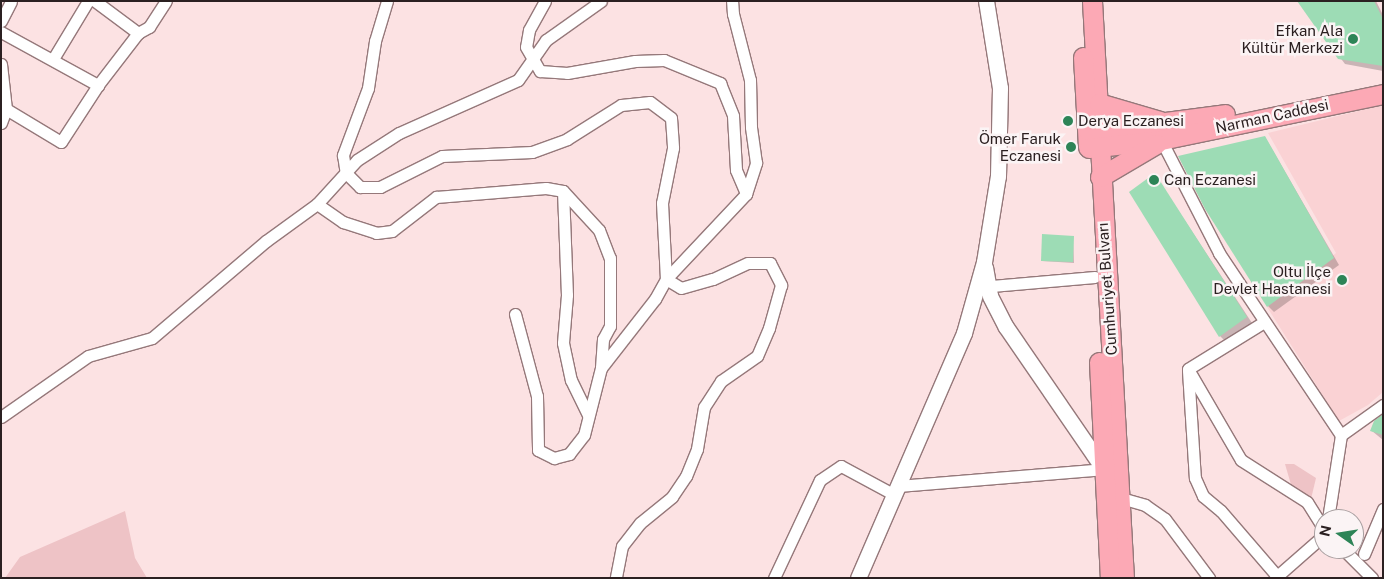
<!DOCTYPE html>
<meta charset="utf-8">
<style>
body{margin:0}
#map{position:relative;width:1384px;height:579px;overflow:hidden;background:#fce2e3;font-family:"Public Sans",sans-serif}
div>[style]{position:absolute}
.built>*{inset:0;background:#fad2d4}
.green>*{inset:0;background:#eec3c6}
.shadow>*{inset:0;background:#0003}
.building>*{inset:0;background:#9ddcb5}
.roads{filter:drop-shadow(1px 0 #95787a) drop-shadow(-1px 0 #95787a) drop-shadow(0 1px #95787a) drop-shadow(0 -1px #95787a)}
.minor>*{height:11px;margin:-5.5px;padding:0 5.5px;transform-origin:5.5px;border-radius:5.5px;background:#fff}
.tertiary>*{height:15px;margin:-7.5px;padding:0 7.5px;transform-origin:7.5px;border-radius:7.5px;background:#fff}
.primary>*{height:19px;margin:-9.5px;padding:0 9.5px;transform-origin:9.5px;border-radius:9.5px;background:#fca9b5}
.dots>*{width:14px;height:14px;translate:-50% -50%;box-sizing:border-box;border:2px solid #fbf4f5;border-radius:50%}
span{translate:-50% -50%;white-space:nowrap;text-align:center;line-height:1.15;-webkit-text-stroke:5px #fbf4f5;paint-order:stroke}
.poi-label{font-size:15px;color:#2b2021}
.right{translate:-100% -50%;text-align:right}
.left{translate:0 -50%;text-align:left}
.street-label{font-size:15px;color:#2b2021}
.frame{position:absolute;inset:0;border:2px solid #2b2021;pointer-events:none}
.north{position:absolute;left:1314px;top:509px;width:50px;height:50px;box-sizing:border-box;background:#fbf4f5;border:1px solid #a89fa0;border-radius:50%;rotate:283deg;font-size:14px;font-weight:700;line-height:20px;text-align:center;color:#2b2021}
.north::after{content:'';display:block;margin:auto;width:18px;height:22px;background:#2d8457;clip-path:polygon(50% 0,100% 100%,50% 72%,0 100%)}
</style>
<div id="map">
<div class="built">
<i style="clip-path:polygon(1383px 105px,1383px 392px,1368px 405px,1339px 421px,1267px 307px,1336px 253px,1268px 133px)"></i>
</div>
<div class="green">
<i style="clip-path:polygon(1285px 464px,1294px 464px,1316px 478px,1311px 499px,1292px 488px)"></i>
<i style="clip-path:polygon(125px 511px,135px 558px,147px 578px,5px 578px,20px 557px)"></i>
</div>
<div class="shadow">
<i style="clip-path:polygon(1298px 1px,1376px 1px,1383px 15px,1383px 71px,1345px 64px)"></i>
<i style="clip-path:polygon(1265px 137px,1339px 265px,1274px 312px,1268px 306px)"></i>
<i style="clip-path:polygon(1155px 175px,1252px 323px,1226px 342px,1220px 336px)"></i>
<i style="clip-path:polygon(1073px 237px,1074px 263px,1042px 261px)"></i>
<i style="clip-path:polygon(1383px 417px,1383px 440px,1372px 431px)"></i>
</div>
<div class="building">
<i style="clip-path:polygon(1297px 1px,1374px 1px,1383px 19px,1383px 66px,1338px 59px)"></i>
<i style="clip-path:polygon(1265px 136px,1334px 258px,1267px 307px,1205px 209px,1178px 156px)"></i>
<i style="clip-path:polygon(1155px 173px,1247px 317px,1219px 337px,1129px 192px)"></i>
<i style="clip-path:polygon(1042px 234px,1074px 236px,1073px 262px,1041px 261px)"></i>
<i style="clip-path:polygon(1383px 414px,1383px 435px,1370px 431px,1374px 421px)"></i>
</div>
<div class="roads">
<div class="minor">
<i style="left:95px;top:1px;width:54px;rotate:36.7deg"></i>
<i style="left:387px;top:1px;width:42px;rotate:106.7deg"></i>
<i style="left:375px;top:41px;width:48px;rotate:98.5deg"></i>
<i style="left:368px;top:88px;width:72px;rotate:110.5deg"></i>
<i style="left:343px;top:155px;width:18px;rotate:81deg"></i>
<i style="left:346px;top:173px;width:20px;rotate:45deg"></i>
<i style="left:360px;top:187px;width:20px"></i>
<i style="left:380px;top:187px;width:69px;rotate:-26.6deg"></i>
<i style="left:442px;top:156px;width:90px;rotate:-2.5deg"></i>
<i style="left:532px;top:152px;width:37px;rotate:-20deg"></i>
<i style="left:567px;top:139px;width:64px;rotate:-32.2deg"></i>
<i style="left:621px;top:105px;width:29px;rotate:-6deg"></i>
<i style="left:650px;top:102px;width:26px;rotate:37deg"></i>
<i style="left:671px;top:118px;width:30px;rotate:86deg"></i>
<i style="left:673px;top:148px;width:56px;rotate:101.3deg"></i>
<i style="left:662px;top:203px;width:76px;rotate:87deg"></i>
<i style="left:666px;top:279px;width:17px;rotate:31deg"></i>
<i style="left:681px;top:288px;width:33px;rotate:-16deg"></i>
<i style="left:713px;top:279px;width:38px;rotate:-25deg"></i>
<i style="left:748px;top:263px;width:22px"></i>
<i style="left:770px;top:263px;width:25px;rotate:63deg"></i>
<i style="left:781px;top:285px;width:45px;rotate:105.6deg"></i>
<i style="left:769px;top:328px;width:30px;rotate:113deg"></i>
<i style="left:757px;top:356px;width:44px;rotate:145.2deg"></i>
<i style="left:721px;top:381px;width:31px;rotate:123deg"></i>
<i style="left:704px;top:407px;width:43px;rotate:99.5deg"></i>
<i style="left:697px;top:449px;width:29px;rotate:112deg"></i>
<i style="left:686px;top:476px;width:25px;rotate:124deg"></i>
<i style="left:672px;top:497px;width:41px;rotate:140.9deg"></i>
<i style="left:640px;top:523px;width:29px;rotate:128deg"></i>
<i style="left:622px;top:546px;width:33px;rotate:101deg"></i>
<i style="left:545px;top:1px;width:33px;rotate:119deg"></i>
<i style="left:529px;top:30px;width:17px;rotate:100deg"></i>
<i style="left:526px;top:47px;width:28px;rotate:60deg"></i>
<i style="left:540px;top:71px;width:27px;rotate:4deg"></i>
<i style="left:567px;top:73px;width:69px;rotate:-10deg"></i>
<i style="left:635px;top:61px;width:29px;rotate:-2deg"></i>
<i style="left:664px;top:60px;width:61px;rotate:22.3deg"></i>
<i style="left:720px;top:83px;width:35px;rotate:68deg"></i>
<i style="left:733px;top:116px;width:54px;rotate:86.8deg"></i>
<i style="left:736px;top:170px;width:26px;rotate:67deg"></i>
<i style="left:1px;top:21px;width:22px;rotate:-63deg"></i>
<i style="left:1px;top:32px;width:111px;rotate:28.7deg"></i>
<i style="left:53px;top:59px;width:68px;rotate:-58.9deg"></i>
<i style="left:1px;top:64px;width:45px;rotate:83.7deg"></i>
<i style="left:6px;top:109px;width:15px;rotate:110deg"></i>
<i style="left:6px;top:109px;width:64px;rotate:31deg"></i>
<i style="left:61px;top:142px;width:68px;rotate:-57deg"></i>
<i style="left:98px;top:85px;width:66px;rotate:-52.4deg"></i>
<i style="left:138px;top:33px;width:13px;rotate:-29deg"></i>
<i style="left:149px;top:27px;width:31px;rotate:-57deg"></i>
<i style="left:1161px;top:140px;width:127px;rotate:62.8deg"></i>
<i style="left:1219px;top:253px;width:219px;rotate:56.2deg"></i>
<i style="left:1341px;top:435px;width:85px;rotate:98.8deg"></i>
<i style="left:563px;top:191px;width:104px;rotate:87.8deg"></i>
<i style="left:567px;top:295px;width:48px;rotate:94.8deg"></i>
<i style="left:563px;top:343px;width:38px;rotate:78deg"></i>
<i style="left:571px;top:380px;width:39px;rotate:64deg"></i>
<i style="left:317px;top:204px;width:32px;rotate:35deg"></i>
<i style="left:343px;top:222px;width:35px;rotate:18deg"></i>
<i style="left:376px;top:233px;width:16px;rotate:-7deg"></i>
<i style="left:392px;top:231px;width:56px;rotate:-37.7deg"></i>
<i style="left:436px;top:197px;width:110px;rotate:-4.7deg"></i>
<i style="left:546px;top:188px;width:17px;rotate:10deg"></i>
<i style="left:563px;top:191px;width:53px;rotate:47.3deg"></i>
<i style="left:599px;top:230px;width:30px;rotate:69deg"></i>
<i style="left:610px;top:258px;width:68px;rotate:90deg"></i>
<i style="left:610px;top:326px;width:15px;rotate:118deg"></i>
<i style="left:603px;top:339px;width:29px;rotate:94deg"></i>
<i style="left:980px;top:287px;width:115px;rotate:-5deg"></i>
<i style="left:515px;top:314px;width:85px;rotate:75deg"></i>
<i style="left:537px;top:396px;width:54px;rotate:88.9deg"></i>
<i style="left:538px;top:450px;width:18px;rotate:27deg"></i>
<i style="left:554px;top:458px;width:16px;rotate:-15deg"></i>
<i style="left:569px;top:454px;width:24px;rotate:-52deg"></i>
<i style="left:584px;top:435px;width:69px;rotate:-75.8deg"></i>
<i style="left:601px;top:368px;width:88px;rotate:-52deg"></i>
<i style="left:655px;top:299px;width:23px;rotate:-61deg"></i>
<i style="left:666px;top:279px;width:117px;rotate:-46.7deg"></i>
<i style="left:746px;top:194px;width:33px;rotate:-72deg"></i>
<i style="left:756px;top:163px;width:36px;rotate:-98deg"></i>
<i style="left:751px;top:127px;width:47px;rotate:-91.2deg"></i>
<i style="left:750px;top:80px;width:68px;rotate:-104.4deg"></i>
<i style="left:733px;top:14px;width:13px;rotate:-94deg"></i>
<i style="left:1264px;top:322px;width:89px;rotate:148.3deg"></i>
<i style="left:1188px;top:369px;width:105px;rotate:59.8deg"></i>
<i style="left:1241px;top:460px;width:78px;rotate:32.5deg"></i>
<i style="left:1307px;top:502px;width:32px;rotate:58deg"></i>
<i style="left:1188px;top:371px;width:107px;rotate:86.3deg"></i>
<i style="left:1195px;top:478px;width:20px;rotate:66deg"></i>
<i style="left:1203px;top:496px;width:23px;rotate:40deg"></i>
<i style="left:1221px;top:511px;width:86px;rotate:49.3deg"></i>
<i style="left:1px;top:417px;width:106px;rotate:-35deg"></i>
<i style="left:88px;top:356px;width:66px;rotate:-15.7deg"></i>
<i style="left:152px;top:338px;width:150px;rotate:-40.4deg"></i>
<i style="left:266px;top:241px;width:63px;rotate:-36deg"></i>
<i style="left:317px;top:204px;width:59px;rotate:-47.7deg"></i>
<i style="left:357px;top:160px;width:50px;rotate:-32.7deg"></i>
<i style="left:399px;top:133px;width:130px;rotate:-24deg"></i>
<i style="left:518px;top:80px;width:49px;rotate:-55deg"></i>
<i style="left:546px;top:40px;width:67px;rotate:-35.3deg"></i>
<i style="left:1341px;top:435px;width:52px;rotate:-35.5deg"></i>
<i style="left:898px;top:486px;width:208px;rotate:-4.7deg"></i>
<i style="left:1121px;top:498px;width:25px;rotate:16deg"></i>
<i style="left:1145px;top:505px;width:24px;rotate:35deg"></i>
<i style="left:1165px;top:519px;width:74px;rotate:53.3deg"></i>
<i style="left:1343px;top:549px;width:41px;rotate:45deg"></i>
<i style="left:1364px;top:554px;width:49px;rotate:-67.1deg"></i>
<i style="left:774px;top:578px;width:108px;rotate:-64.9deg"></i>
<i style="left:820px;top:480px;width:25px;rotate:-34deg"></i>
<i style="left:841px;top:466px;width:59px;rotate:28.3deg"></i>
<i style="left:1275px;top:578px;width:65px;rotate:-41.3deg"></i>
</div>
<div class="tertiary">
<i style="left:985px;top:267px;width:29px;rotate:80deg"></i>
<i style="left:990px;top:296px;width:35px;rotate:63deg"></i>
<i style="left:1006px;top:327px;width:175px;rotate:55.5deg"></i>
<i style="left:858px;top:578px;width:267px;rotate:-66.6deg"></i>
<i style="left:964px;top:333px;width:74px;rotate:-74.3deg"></i>
<i style="left:984px;top:262px;width:87px;rotate:-80.8deg"></i>
<i style="left:998px;top:176px;width:88px;rotate:-88.7deg"></i>
<i style="left:1000px;top:88px;width:88px;rotate:-99.1deg"></i>
</div>
<div class="primary">
<i style="left:1092px;top:1px;width:578px;rotate:86.83deg"></i>
<i style="left:1083px;top:57px;width:90px;rotate:86.8deg"></i>
<i style="left:1099px;top:103px;width:64px;rotate:16.4deg"></i>
<i style="left:1089px;top:132px;width:137px;rotate:-7.5deg"></i>
<i style="left:1089px;top:148px;width:72px;rotate:-6.3deg"></i>
<i style="left:1161px;top:140px;width:227px;rotate:-11.7deg"></i>
<i style="left:1100px;top:177px;width:65px;rotate:-30.5deg"></i>
<i style="left:1099px;top:362px;width:216px;rotate:87.1deg"></i>
</div>
</div>
<div class="dots">
<i style="left:1353px;top:39px;background:#2d8457"></i>
<i style="left:1068px;top:121px;background:#2d8457"></i>
<i style="left:1071px;top:147px;background:#2d8457"></i>
<i style="left:1154px;top:180px;background:#2d8457"></i>
<i style="left:1342px;top:280px;background:#2d8457"></i>
</div>
<div class="poi-label">
<span class="right" style="left:1343px;top:39px">Efkan Ala<br>Kültür Merkezi</span>
<span class="left" style="left:1078px;top:121px">Derya Eczanesi</span>
<span class="right" style="left:1061px;top:147px">Ömer Faruk<br>Eczanesi</span>
<span class="left" style="left:1164px;top:180px">Can Eczanesi</span>
<span class="right" style="left:1331px;top:280px">Oltu İlçe<br>Devlet Hastanesi</span>
</div>
<div class="street-label">
<span style="left:1272px;top:116px;rotate:-12deg">Narman Caddesi</span>
<span style="left:1107px;top:289px;rotate:-94deg">Cumhuriyet Bulvarı</span>
</div>
<div class="frame"></div>
<div class="north">N</div>
</div>
